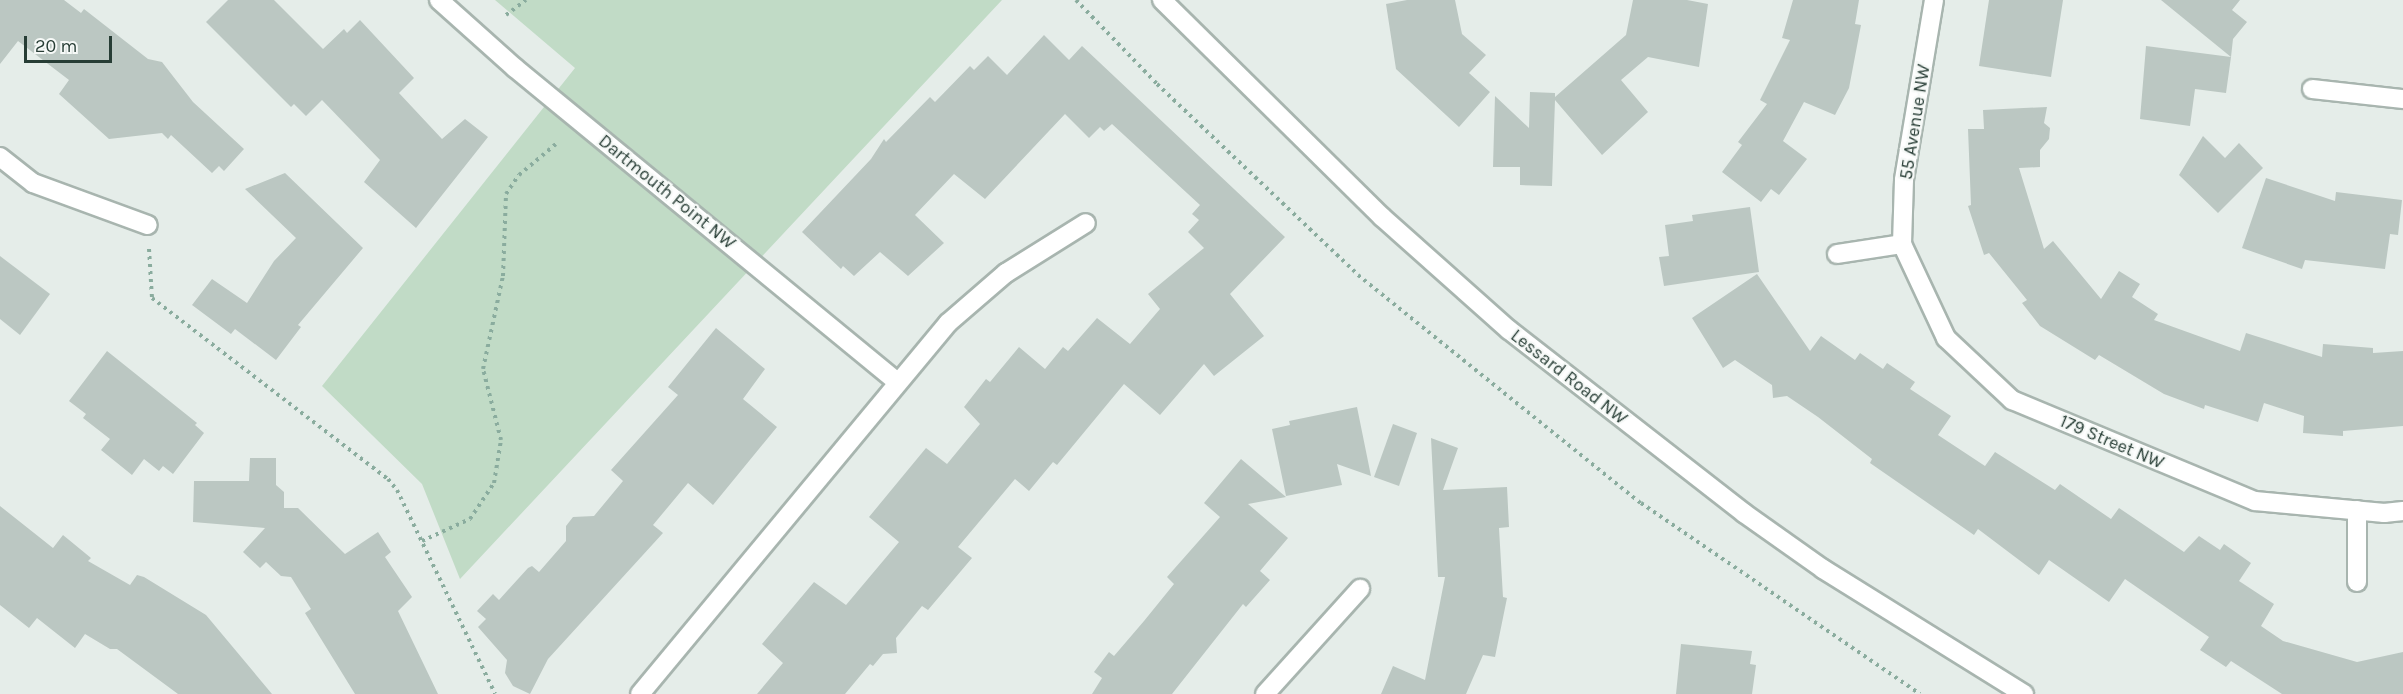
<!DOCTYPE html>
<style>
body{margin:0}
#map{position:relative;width:2403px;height:694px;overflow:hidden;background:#e5ede9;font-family:Karla,sans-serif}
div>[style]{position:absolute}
.green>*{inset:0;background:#c1dbc6}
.building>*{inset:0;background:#bbc7c2}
.path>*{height:4px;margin-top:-2px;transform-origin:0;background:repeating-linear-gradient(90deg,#8aac9e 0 3px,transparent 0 7.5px)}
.roads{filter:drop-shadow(2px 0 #a8b5af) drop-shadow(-2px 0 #a8b5af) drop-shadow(0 2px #a8b5af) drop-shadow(0 -2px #a8b5af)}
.minor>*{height:18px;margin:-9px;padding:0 9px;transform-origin:9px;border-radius:9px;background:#fff}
.secondary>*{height:18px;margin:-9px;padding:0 9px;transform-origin:9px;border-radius:9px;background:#fff}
span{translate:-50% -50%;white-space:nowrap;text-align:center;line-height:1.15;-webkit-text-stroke:4.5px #f6f9f7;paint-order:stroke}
.street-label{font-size:18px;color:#273d35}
.scale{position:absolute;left:24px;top:36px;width:88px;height:27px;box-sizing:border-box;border:3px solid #273d35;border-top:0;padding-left:8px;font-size:18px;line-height:21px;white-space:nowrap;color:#273d35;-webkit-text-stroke:4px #f6f9f7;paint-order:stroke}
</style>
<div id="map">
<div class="green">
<i style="clip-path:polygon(495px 0,1002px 0,460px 579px,422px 484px,322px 386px,575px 68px)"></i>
</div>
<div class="building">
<i style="clip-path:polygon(0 0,64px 0,81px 13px,84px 9px,148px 59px,162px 62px,193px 102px,244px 149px,224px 171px,219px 166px,212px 173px,171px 135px,168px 139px,162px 133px,109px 139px,59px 94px,69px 80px,18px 41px,0 64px)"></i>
<i style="clip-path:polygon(228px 0,274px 0,323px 49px,344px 29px,347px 33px,360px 20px,414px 78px,399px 93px,442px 139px,465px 119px,488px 137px,416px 228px,364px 182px,380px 160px,322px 100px,306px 116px,294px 104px,291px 107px,206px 22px)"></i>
<i style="clip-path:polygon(1407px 0,1455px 0,1462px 34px,1486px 55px,1469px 73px,1490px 92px,1459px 127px,1396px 69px,1386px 4px)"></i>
<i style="clip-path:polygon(1633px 0,1687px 0,1708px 4px,1699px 67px,1648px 57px,1621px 80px,1648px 112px,1602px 155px,1555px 100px,1552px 186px,1520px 185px,1520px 167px,1493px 167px,1495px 96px,1529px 128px,1530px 92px,1555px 93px,1555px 97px,1626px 35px)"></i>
<i style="clip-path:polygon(1793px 0,1859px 0,1855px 24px,1861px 25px,1849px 88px,1835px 115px,1804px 102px,1783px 141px,1807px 159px,1779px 195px,1771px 189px,1761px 202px,1722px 172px,1742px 145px,1738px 142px,1767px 104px,1760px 100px,1790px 40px,1782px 38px)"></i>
<i style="clip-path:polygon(1989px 0,2063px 0,2051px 77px,1979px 66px)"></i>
<i style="clip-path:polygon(2161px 0,2240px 0,2232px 10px,2247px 22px,2233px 39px,2231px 57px)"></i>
<i style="clip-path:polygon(1044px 35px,1069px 60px,1082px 46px,1285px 237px,1230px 294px,1264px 336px,1214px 376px,1204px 364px,1160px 415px,1124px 384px,1057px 465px,1053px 462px,1029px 491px,1015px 479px,958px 547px,972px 558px,928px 610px,922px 606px,896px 638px,897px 653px,883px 654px,873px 666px,870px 664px,845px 694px,757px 694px,783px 663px,762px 644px,814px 582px,846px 605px,899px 542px,869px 517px,926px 448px,947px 464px,980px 424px,964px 407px,986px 379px,990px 382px,1019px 347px,1045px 369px,1063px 347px,1068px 351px,1097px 318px,1130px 344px,1160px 309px,1148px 294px,1204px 248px,1188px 232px,1199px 220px,1192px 214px,1200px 205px,1112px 124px,1104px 131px,1100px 127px,1089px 138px,1065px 114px,985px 199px,954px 174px,915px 215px,944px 243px,908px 276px,880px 252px,854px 276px,843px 266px,841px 269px,802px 232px,871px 159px,884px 139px,886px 142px,930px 97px,935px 102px,970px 66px,974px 70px,988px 56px,1007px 75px)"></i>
<i style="clip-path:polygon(2146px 46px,2231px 57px,2226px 93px,2195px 89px,2190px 126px,2140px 119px)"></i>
<i style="clip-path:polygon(2047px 107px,2044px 123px,2050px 128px,2049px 139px,2040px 150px,2040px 167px,2019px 168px,2044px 249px,2053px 241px,2101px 299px,2119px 271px,2140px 284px,2132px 297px,2158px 314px,2154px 320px,2240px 351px,2246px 333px,2322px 357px,2323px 344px,2373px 348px,2373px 353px,2403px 351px,2403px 426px,2343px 431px,2343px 436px,2303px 433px,2304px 416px,2264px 403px,2258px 422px,2205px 405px,2204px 409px,2164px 394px,2099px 355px,2095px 360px,2040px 326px,2022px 303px,2027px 300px,1989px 253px,1984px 255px,1968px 206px,1971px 205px,1968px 129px,1984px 129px,1983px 110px)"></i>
<i style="clip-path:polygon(2203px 136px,2225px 158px,2239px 143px,2263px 168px,2218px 213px,2179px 175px)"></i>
<i style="clip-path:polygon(285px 173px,363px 248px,298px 325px,301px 327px,276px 360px,235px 329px,231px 334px,192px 305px,212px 279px,247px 303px,274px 261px,296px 238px,245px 189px)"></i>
<i style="clip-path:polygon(2266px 178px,2335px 201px,2336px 192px,2402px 200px,2398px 235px,2390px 234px,2385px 269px,2305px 260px,2302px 269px,2242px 248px)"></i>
<i style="clip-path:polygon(1750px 207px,1759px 272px,1664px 286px,1659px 257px,1669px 256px,1665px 225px,1693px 221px,1692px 215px)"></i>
<i style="clip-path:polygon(0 256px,50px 294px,20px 335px,0 319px)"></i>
<i style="clip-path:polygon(1757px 274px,1810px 351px,1821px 336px,1855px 360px,1860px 353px,1883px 369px,1887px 363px,1915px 382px,1910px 389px,1951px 416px,1938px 435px,1985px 466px,1995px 452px,2055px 490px,2060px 484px,2111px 519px,2119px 508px,2184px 552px,2199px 536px,2220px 550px,2224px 544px,2251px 563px,2239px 581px,2274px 604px,2261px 626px,2283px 641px,2357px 662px,2403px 652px,2403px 694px,2282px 694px,2231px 661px,2226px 667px,2200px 650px,2209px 637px,2125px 579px,2109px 602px,2049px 560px,2039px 575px,1978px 529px,1974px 535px,1870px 463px,1872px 459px,1818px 417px,1787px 396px,1773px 398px,1772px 385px,1735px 360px,1723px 368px,1692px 318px)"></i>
<i style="clip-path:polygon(716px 328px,765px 369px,743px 399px,777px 427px,713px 505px,688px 483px,653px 525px,663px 533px,548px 659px,530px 694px,513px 686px,505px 673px,507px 660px,478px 627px,486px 619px,477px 611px,493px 594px,499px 600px,528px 568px,532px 566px,539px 572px,566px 541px,566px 526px,573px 517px,594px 516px,623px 481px,611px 470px,678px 395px,668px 387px)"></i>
<i style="clip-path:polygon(107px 351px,197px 423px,195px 425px,204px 433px,173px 474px,163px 466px,159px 471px,144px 459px,132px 475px,101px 450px,110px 439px,83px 418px,86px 414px,69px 401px)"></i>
<i style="clip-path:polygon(1357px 407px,1371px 476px,1337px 464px,1342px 485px,1286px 496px,1272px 429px,1290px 425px,1289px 421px)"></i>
<i style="clip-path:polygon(1393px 424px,1417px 433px,1399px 486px,1374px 477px)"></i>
<i style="clip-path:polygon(1431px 438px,1458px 448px,1443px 490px,1507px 487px,1509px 527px,1499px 528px,1503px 597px,1507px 598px,1495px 657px,1483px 655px,1466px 694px,1381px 694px,1393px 666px,1425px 680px,1445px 577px,1438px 577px)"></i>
<i style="clip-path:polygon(250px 458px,276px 458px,276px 485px,284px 492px,284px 508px,298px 508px,345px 554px,378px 532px,391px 552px,385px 557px,412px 597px,398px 611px,438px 694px,355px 694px,305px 613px,311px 609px,291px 577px,281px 576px,266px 562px,260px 568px,243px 552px,265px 528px,193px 522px,194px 481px,249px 481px)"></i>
<i style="clip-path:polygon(1241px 459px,1286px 497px,1248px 504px,1288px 538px,1260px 571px,1270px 580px,1246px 607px,1243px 604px,1172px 694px,1092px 694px,1102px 678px,1094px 672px,1109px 652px,1114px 656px,1144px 621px,1174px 584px,1167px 577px,1220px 517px,1204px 503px)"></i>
<i style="clip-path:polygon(0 506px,53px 548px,63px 535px,91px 558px,88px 561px,130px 585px,137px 575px,144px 577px,206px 615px,272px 694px,178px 694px,117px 649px,110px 649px,85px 634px,75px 648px,37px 618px,29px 628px,0 605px)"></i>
<i style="clip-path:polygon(1681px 644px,1752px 651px,1750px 664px,1756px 665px,1752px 694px,1676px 694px)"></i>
</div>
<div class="path">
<i style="left:1076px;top:0;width:117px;rotate:46deg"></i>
<i style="left:1157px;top:84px;width:277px;rotate:43.5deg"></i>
<i style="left:1358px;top:275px;width:363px;rotate:38.9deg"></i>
<i style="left:1641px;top:503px;width:338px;rotate:34.4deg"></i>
<i style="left:506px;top:15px;width:25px;rotate:-37deg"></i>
<i style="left:149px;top:249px;width:49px;rotate:86.5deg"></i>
<i style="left:152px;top:298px;width:297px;rotate:37.5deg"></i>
<i style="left:388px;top:479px;width:14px;rotate:51deg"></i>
<i style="left:397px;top:490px;width:226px;rotate:64.3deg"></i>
<i style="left:422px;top:541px;width:53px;rotate:-24.6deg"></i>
<i style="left:470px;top:519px;width:43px;rotate:-56.3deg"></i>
<i style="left:494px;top:483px;width:44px;rotate:-80.8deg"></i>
<i style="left:501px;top:440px;width:73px;rotate:-104.2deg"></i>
<i style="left:483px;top:369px;width:95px;rotate:-77.9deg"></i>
<i style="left:503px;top:276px;width:82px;rotate:-87.9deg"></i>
<i style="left:506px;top:194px;width:23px;rotate:-56deg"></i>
<i style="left:519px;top:175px;width:48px;rotate:-40deg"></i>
</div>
<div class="roads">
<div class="minor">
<i style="left:439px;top:0;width:102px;rotate:41.8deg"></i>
<i style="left:515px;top:68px;width:494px;rotate:39.4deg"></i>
<i style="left:1934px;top:0;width:182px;rotate:99.5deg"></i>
<i style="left:1904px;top:180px;width:64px;rotate:91.8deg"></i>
<i style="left:1902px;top:244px;width:104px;rotate:64.9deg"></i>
<i style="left:1946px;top:338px;width:91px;rotate:43.2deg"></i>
<i style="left:2012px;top:400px;width:263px;rotate:22.6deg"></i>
<i style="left:2255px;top:501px;width:130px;rotate:5.3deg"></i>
<i style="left:2384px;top:513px;width:19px;rotate:-6deg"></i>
<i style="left:2312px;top:89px;width:92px;rotate:6.3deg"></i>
<i style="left:0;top:157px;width:42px;rotate:38.2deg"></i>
<i style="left:33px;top:183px;width:122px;rotate:20.1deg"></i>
<i style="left:1837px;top:254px;width:66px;rotate:-8.7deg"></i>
<i style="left:2357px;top:510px;width:72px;rotate:90deg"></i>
<i style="left:640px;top:694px;width:482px;rotate:-50.3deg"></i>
<i style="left:948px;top:323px;width:77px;rotate:-40.8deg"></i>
<i style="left:1006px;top:273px;width:94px;rotate:-32deg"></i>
<i style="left:1265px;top:694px;width:142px;rotate:-47.9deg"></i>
</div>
<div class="secondary">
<i style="left:1162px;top:0;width:309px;rotate:44.6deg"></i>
<i style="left:1382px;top:217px;width:170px;rotate:41.7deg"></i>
<i style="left:1509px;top:330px;width:298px;rotate:37.9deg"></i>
<i style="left:1744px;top:513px;width:97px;rotate:35.3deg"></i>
<i style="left:1823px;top:569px;width:237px;rotate:31.9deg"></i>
</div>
</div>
<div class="street-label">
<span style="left:1915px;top:122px;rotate:-81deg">55 Avenue NW</span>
<span style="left:667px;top:192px;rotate:39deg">Dartmouth Point NW</span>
<span style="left:1569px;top:377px;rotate:38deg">Lessard Road NW</span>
<span style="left:2112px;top:442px;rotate:23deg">179 Street NW</span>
</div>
<div class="scale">20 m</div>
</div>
